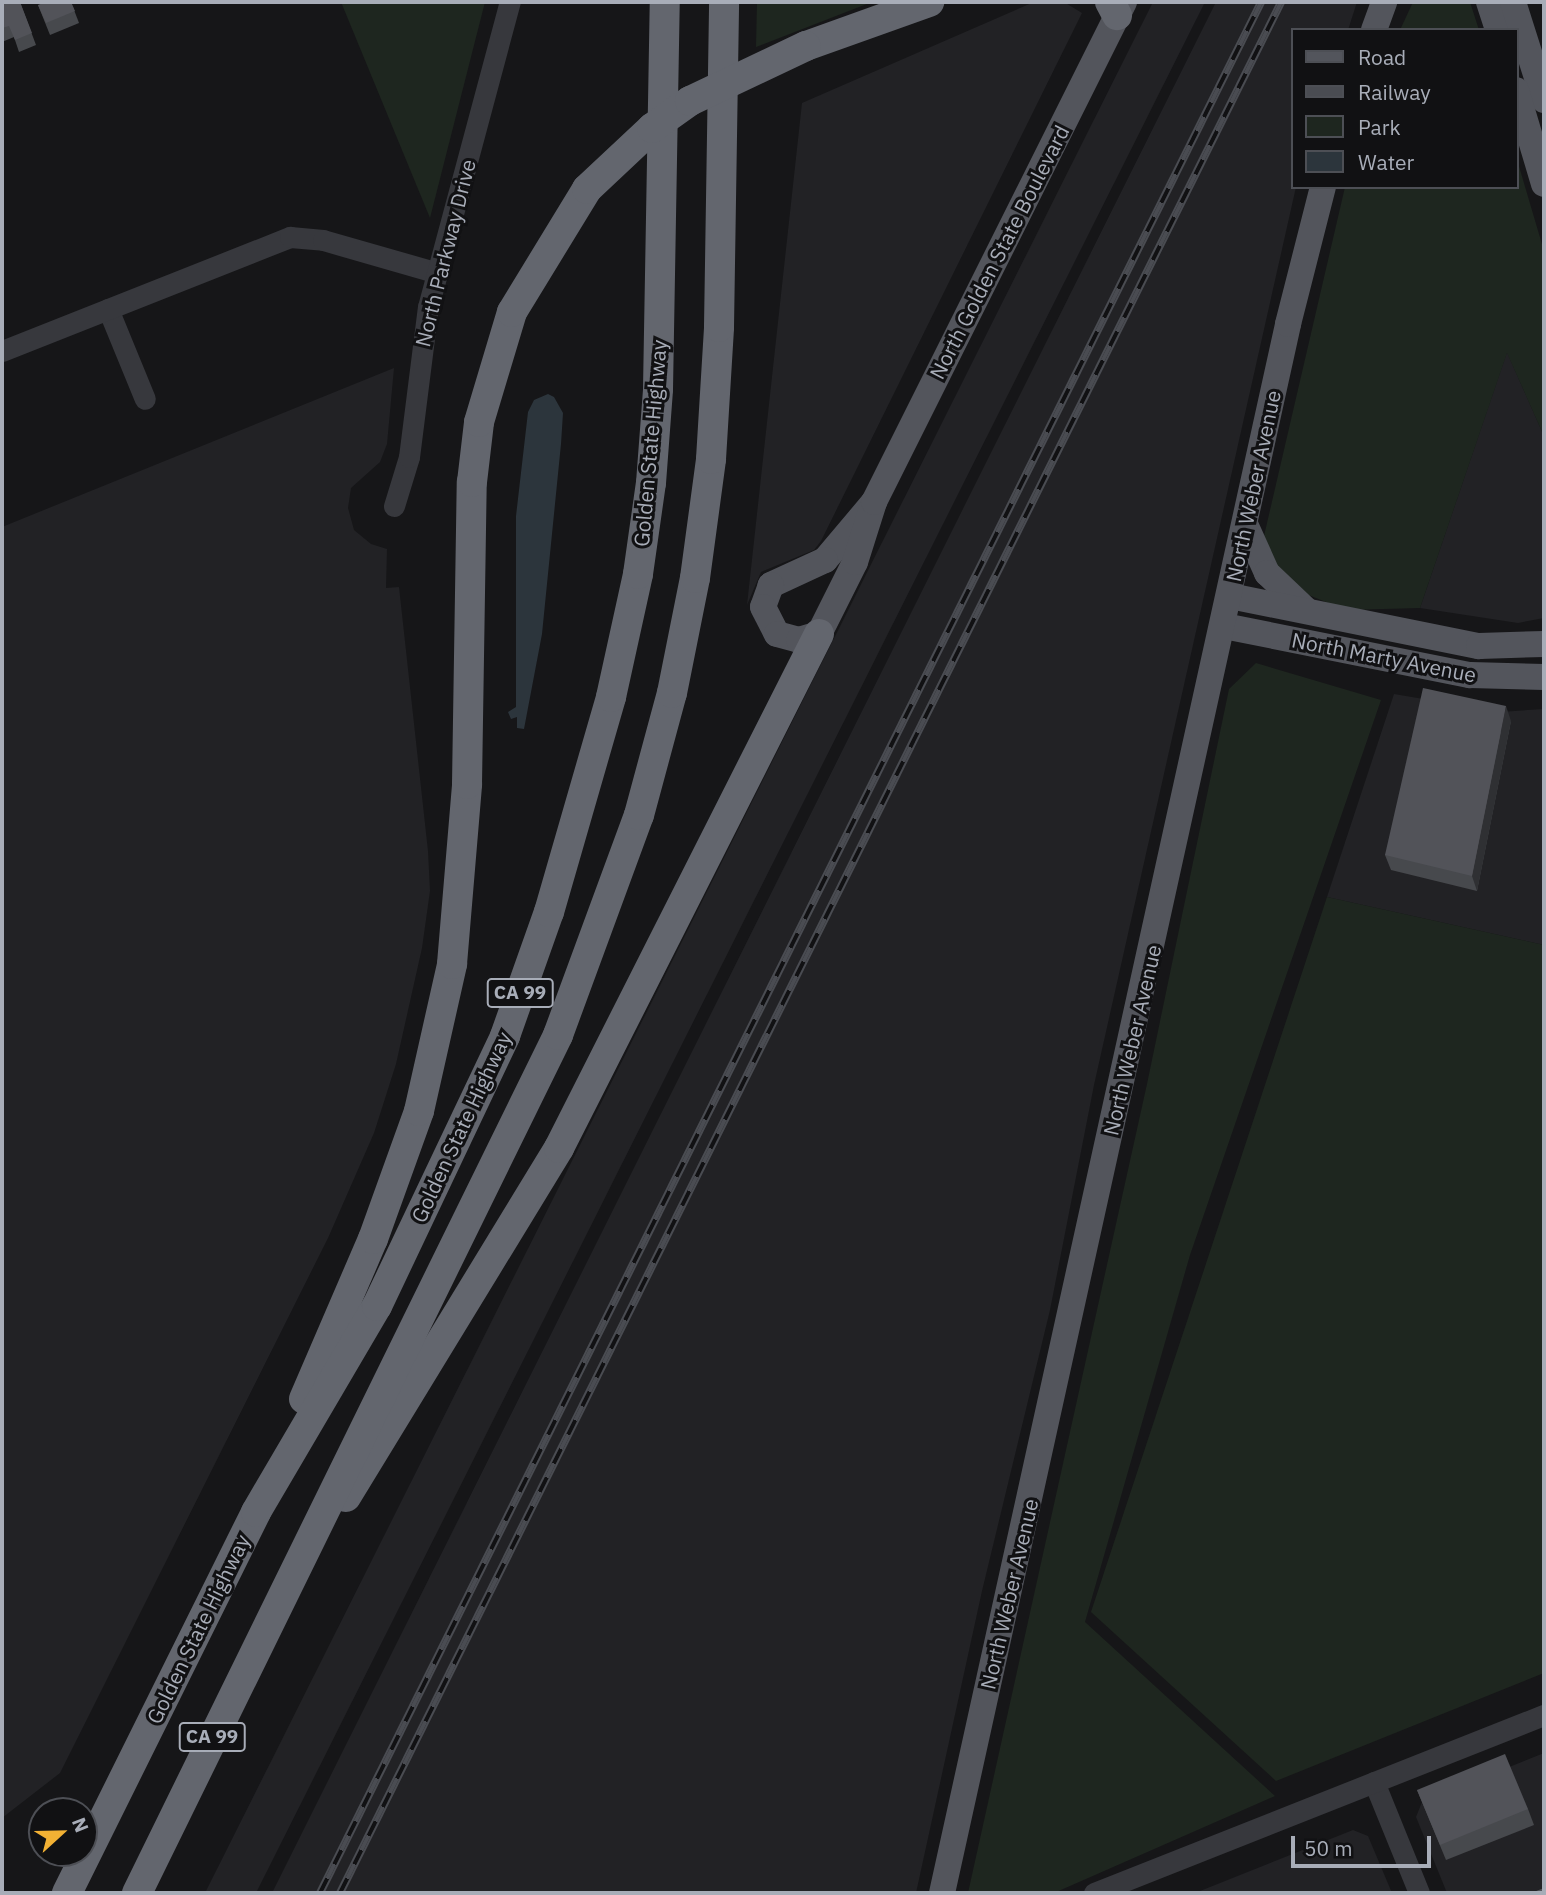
<!DOCTYPE html>
<style>
body{margin:0}
#map{position:relative;width:1546px;height:1895px;overflow:hidden;background:#161618;font-family:"IBM Plex Sans",sans-serif}
div>[style]{position:absolute}
.built>*{inset:0;background:#222225}
.green>*{inset:0;background:#1e261f}
.water>*{inset:0;background:#2c353c}
.minor>*{height:21px;margin:-10.5px;padding:0 10.5px;transform-origin:10.5px;border-radius:10.5px;background:#37383d}
.major>*{height:26px;margin:-13px;padding:0 13px;transform-origin:13px;border-radius:13px;background:#53555c}
.highway>*{height:30px;margin:-15px;padding:0 15px;transform-origin:15px;border-radius:15px;background:#63666e}
.rail>*{height:8px;margin-top:-4px;transform-origin:0;background:repeating-linear-gradient(90deg,#111113 0 16px,#4a4c52 0 32px);box-sizing:border-box;border-block:2px solid #4a4c52}
.highway-bridge>*{height:30px;margin:-15px;padding:0 15px;transform-origin:15px;border-radius:15px;background:#63666e}
.wall>*{inset:0;background:#47494d}
.shaded-wall>*{inset:0;background:#2f3033}
.building>*{inset:0;background:#525359}
span{translate:-50% -50%;white-space:nowrap;text-align:center;line-height:1.15;-webkit-text-stroke:6px #111113;paint-order:stroke}
.shield-label span{padding:2px 5px;background:#111113;border:2px solid;border-radius:5px;-webkit-text-stroke-width:0}
.shield-label{font-size:19px;color:#a8adb8;font-weight:700}
.street-label{font-size:21px;color:#a8adb8}
.frame{position:absolute;inset:0;border:4px solid #a8adb8;pointer-events:none}
.legend{position:absolute;left:1291px;top:28px;width:228px;height:161px;box-sizing:border-box;background:#111113;border:2px solid #4d4f55;margin:0;padding:9px 12px;list-style:none;font-size:21px;color:#a8adb8}
.legend li{display:flex;align-items:center;gap:14px;height:35px}
.legend b{width:35px;border:2px solid #4d4f55}
.north{position:absolute;left:28px;top:1797px;width:70px;height:70px;box-sizing:border-box;background:#111113;border:2px solid #4d4f55;border-radius:50%;rotate:68deg;font-size:19px;font-weight:700;line-height:28px;text-align:center;color:#a8adb8}
.north::after{content:'';display:block;margin:auto;width:24px;height:32px;background:#f2b134;clip-path:polygon(50% 0,100% 100%,50% 72%,0 100%)}
.scale{position:absolute;left:1291px;top:1836px;width:140px;height:32px;box-sizing:border-box;border:4px solid #a8adb8;border-top:0;padding-left:9px;font-size:21px;line-height:24px;white-space:nowrap;color:#a8adb8;-webkit-text-stroke:5px #111113;paint-order:stroke}
</style>
<div id="map">
<div class="built">
<i style="clip-path:polygon(1034px 2px,1064px 2px,1082px 13px,821px 541px,814px 550px,761px 572px,747px 605px,802px 103px)"></i>
<i style="clip-path:polygon(1153px 2px,1205px 2px,256px 1893px,205px 1893px)"></i>
<i style="clip-path:polygon(1216px 2px,1357px 2px,1348px 30px,1292px 30px,1292px 187px,1296px 187px,1094px 1085px,1050px 1310px,982px 1591px,916px 1893px,272px 1893px)"></i>
<i style="clip-path:polygon(1507px 352px,1544px 436px,1544px 618px,1518px 623px,1420px 608px)"></i>
<i style="clip-path:polygon(394px 368px,387px 444px,380px 462px,351px 488px,348px 508px,354px 530px,371px 544px,387px 549px,386px 588px,399px 587px,428px 851px,430px 891px,422px 948px,396px 1064px,374px 1133px,328px 1238px,60px 1773px,2px 1818px,2px 527px)"></i>
<i style="clip-path:polygon(1394px 694px,1500px 712px,1544px 709px,1544px 945px,1327px 897px)"></i>
<i style="clip-path:polygon(1544px 1753px,1544px 1893px,1447px 1893px,1416px 1817px,1422px 1802px)"></i>
<i style="clip-path:polygon(1353px 1830px,1368px 1836px,1392px 1893px,1195px 1893px)"></i>
</div>
<div class="green">
<i style="clip-path:polygon(341px 2px,485px 2px,430px 218px)"></i>
<i style="clip-path:polygon(757px 2px,872px 2px,756px 47px)"></i>
<i style="clip-path:polygon(1413px 2px,1470px 2px,1479px 30px,1400px 30px)"></i>
<i style="clip-path:polygon(1516px 156px,1544px 251px,1544px 436px,1507px 353px,1420px 608px,1346px 610px,1301px 592px,1279px 570px,1264px 536px,1345px 187px,1516px 187px)"></i>
<i style="clip-path:polygon(1256px 663px,1381px 700px,1190px 1255px,1085px 1622px,1275px 1796px,1054px 1893px,968px 1893px,1147px 1084px,1229px 689px)"></i>
<i style="clip-path:polygon(1327px 897px,1544px 945px,1544px 1673px,1276px 1781px,1091px 1612px)"></i>
</div>
<div class="water">
<i style="clip-path:polygon(548px 394px,554px 397px,563px 413px,561px 444px,542px 634px,524px 729px,517px 728px,517px 717px,511px 719px,508px 712px,516px 707px,516px 516px,528px 412px,534px 400px)"></i>
</div>
<div class="minor">
<i style="left:108px;top:309px;width:97px;rotate:67.7deg"></i>
<i style="left:2px;top:351px;width:310px;rotate:-21.6deg"></i>
<i style="left:290px;top:237px;width:33px;rotate:5deg"></i>
<i style="left:323px;top:240px;width:120px;rotate:16deg"></i>
<i style="left:394px;top:506px;width:51px;rotate:-73deg"></i>
<i style="left:409px;top:457px;width:151px;rotate:-82.8deg"></i>
<i style="left:428px;top:307px;width:316px;rotate:-75deg"></i>
<i style="left:1374px;top:1782px;width:120px;rotate:67.9deg"></i>
<i style="left:1094px;top:1893px;width:484px;rotate:-21.6deg"></i>
</div>
<div class="major">
<i style="left:1489px;top:2px;width:29px;rotate:72deg"></i>
<i style="left:1513px;top:2px;width:103px;rotate:72.4deg"></i>
<i style="left:1374px;top:30px;width:30px;rotate:-70deg"></i>
<i style="left:1516px;top:90px;width:98px;rotate:73.4deg"></i>
<i style="left:874px;top:502px;width:76px;rotate:130.2deg"></i>
<i style="left:825px;top:560px;width:60px;rotate:155.2deg"></i>
<i style="left:771px;top:585px;width:23px;rotate:110deg"></i>
<i style="left:763px;top:607px;width:30px;rotate:63deg"></i>
<i style="left:777px;top:634px;width:23px;rotate:15deg"></i>
<i style="left:799px;top:640px;width:21px;rotate:-17deg"></i>
<i style="left:819px;top:634px;width:80px;rotate:-63.4deg"></i>
<i style="left:855px;top:562px;width:63px;rotate:-72.4deg"></i>
<i style="left:874px;top:502px;width:559px;rotate:-63.43deg"></i>
<i style="left:1245px;top:524px;width:54px;rotate:65.8deg"></i>
<i style="left:1267px;top:573px;width:54px;rotate:43.5deg"></i>
<i style="left:1230px;top:596px;width:254px;rotate:11.4deg"></i>
<i style="left:1479px;top:646px;width:65px;rotate:-1.8deg"></i>
<i style="left:1224px;top:626px;width:251px;rotate:11.3deg"></i>
<i style="left:1470px;top:675px;width:74px;rotate:1.5deg"></i>
<i style="left:942px;top:1893px;width:1607px;rotate:-77.56deg"></i>
<i style="left:1288px;top:324px;width:141px;rotate:-75.7deg"></i>
</div>
<div class="highway">
<i style="left:1110px;top:2px;width:15px;rotate:62deg"></i>
<i style="left:806px;top:46px;width:131px;rotate:-19.7deg"></i>
<i style="left:304px;top:1399px;width:174px;rotate:-66.7deg"></i>
<i style="left:373px;top:1239px;width:136px;rotate:-70.2deg"></i>
<i style="left:419px;top:1111px;width:151px;rotate:-77.3deg"></i>
<i style="left:452px;top:964px;width:181px;rotate:-85.2deg"></i>
<i style="left:467px;top:784px;width:302px;rotate:-89.1deg"></i>
<i style="left:472px;top:482px;width:60px;rotate:-83.3deg"></i>
<i style="left:479px;top:422px;width:115px;rotate:-73.3deg"></i>
<i style="left:512px;top:312px;width:144px;rotate:-58.6deg"></i>
<i style="left:346px;top:1497px;width:409px;rotate:-58.6deg"></i>
<i style="left:559px;top:1148px;width:576px;rotate:-63.17deg"></i>
<i style="left:67px;top:1893px;width:425px;rotate:-63.6deg"></i>
<i style="left:256px;top:1512px;width:239px;rotate:-59.6deg"></i>
<i style="left:377px;top:1306px;width:299px;rotate:-64.6deg"></i>
<i style="left:505px;top:1036px;width:132px;rotate:-70.5deg"></i>
<i style="left:549px;top:912px;width:224px;rotate:-73.9deg"></i>
<i style="left:611px;top:697px;width:126px;rotate:-77.6deg"></i>
<i style="left:638px;top:574px;width:92px;rotate:-81.9deg"></i>
<i style="left:651px;top:483px;width:94px;rotate:-85.7deg"></i>
<i style="left:658px;top:389px;width:387px;rotate:-89deg"></i>
<i style="left:137px;top:1893px;width:956px;rotate:-63.86deg"></i>
<i style="left:558px;top:1035px;width:234px;rotate:-69.8deg"></i>
<i style="left:639px;top:815px;width:126px;rotate:-74.9deg"></i>
<i style="left:672px;top:693px;width:117px;rotate:-78.7deg"></i>
<i style="left:695px;top:578px;width:120px;rotate:-82.3deg"></i>
<i style="left:711px;top:459px;width:132px;rotate:-86.5deg"></i>
<i style="left:719px;top:327px;width:325px;rotate:-89.1deg"></i>
</div>
<div class="rail">
<i style="left:320px;top:1893px;width:2112px;rotate:-63.54deg"></i>
<i style="left:340px;top:1893px;width:2112px;rotate:-63.54deg"></i>
</div>
<div class="highway-bridge">
<i style="left:587px;top:189px;width:89px;rotate:-43.2deg"></i>
<i style="left:652px;top:128px;width:47px;rotate:-35.4deg"></i>
<i style="left:690px;top:101px;width:128px;rotate:-25.4deg"></i>
</div>
<div class="wall">
<i style="clip-path:polygon(2px 2px,20px 2px,36px 45px,19px 52px,14px 37px,2px 42px)"></i>
<i style="clip-path:polygon(71px 2px,79px 23px,50px 35px,38px 5px)"></i>
<i style="clip-path:polygon(1511px 721px,1477px 891px,1391px 870px,1385px 855px)"></i>
<i style="clip-path:polygon(1417px 1790px,1528px 1809px,1534px 1825px,1446px 1860px)"></i>
</div>
<div class="shaded-wall">
<i style="clip-path:polygon(1506px 706px,1511px 721px,1477px 891px,1472px 876px)"></i>
</div>
<div class="building">
<i style="clip-path:polygon(2px 2px,20px 2px,32px 33px,15px 40px,9px 26px,2px 28px)"></i>
<i style="clip-path:polygon(45px 2px,71px 2px,75px 11px,46px 23px,38px 5px)"></i>
<i style="clip-path:polygon(1423px 688px,1506px 706px,1472px 876px,1385px 855px)"></i>
<i style="clip-path:polygon(1505px 1754px,1528px 1809px,1440px 1845px,1417px 1790px)"></i>
<i style="clip-path:polygon(1544px 1888px,1544px 1893px,1531px 1893px)"></i>
</div>
<div class="shield-label">
<span style="left:520px;top:993px">CA 99</span>
<span style="left:212px;top:1737px">CA 99</span>
</div>
<div class="street-label">
<span style="left:999px;top:252px;rotate:-63deg">North Golden State Boulevard</span>
<span style="left:445px;top:253px;rotate:-76deg">North Parkway Drive</span>
<span style="left:650px;top:443px;rotate:-85deg">Golden State Highway</span>
<span style="left:1253px;top:486px;rotate:-78deg">North Weber Avenue</span>
<span style="left:1384px;top:657px;rotate:11deg">North Marty Avenue</span>
<span style="left:1132px;top:1040px;rotate:-77deg">North Weber Avenue</span>
<span style="left:461px;top:1127px;rotate:-65deg">Golden State Highway</span>
<span style="left:1009px;top:1594px;rotate:-77deg">North Weber Avenue</span>
<span style="left:198px;top:1629px;rotate:-64deg">Golden State Highway</span>
</div>
<div class="frame"></div>
<ul class="legend">
<li><b style="height:9px;background:#53555c"></b>Road</li>
<li><b style="height:9px;background:#4a4c52"></b>Railway</li>
<li><b style="height:19px;background:#1e261f"></b>Park</li>
<li><b style="height:19px;background:#2c353c"></b>Water</li>
</ul>
<div class="north">N</div>
<div class="scale">50 m</div>
</div>
